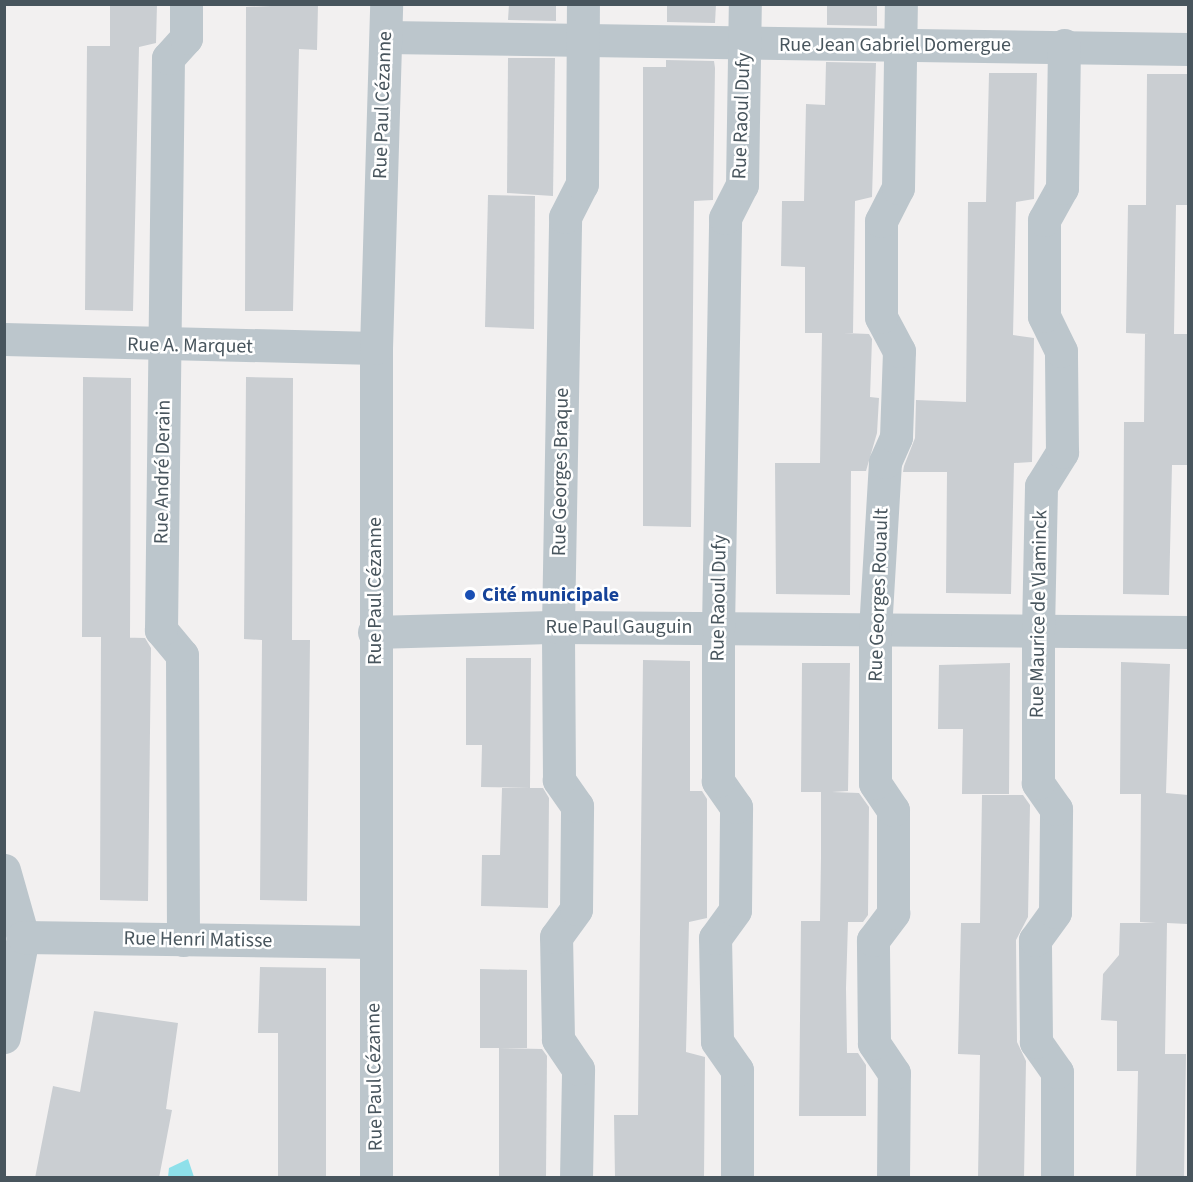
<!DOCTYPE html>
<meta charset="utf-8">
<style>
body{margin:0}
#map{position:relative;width:1193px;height:1182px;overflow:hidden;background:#f2f0f0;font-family:"Source Sans 3",sans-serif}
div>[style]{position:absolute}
.water>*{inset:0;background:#8ee0ea}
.building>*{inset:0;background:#caced2}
.minor>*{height:33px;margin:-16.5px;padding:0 16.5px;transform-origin:16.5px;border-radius:16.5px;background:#bcc6cc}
.dots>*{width:16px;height:16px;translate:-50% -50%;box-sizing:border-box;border:3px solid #fff;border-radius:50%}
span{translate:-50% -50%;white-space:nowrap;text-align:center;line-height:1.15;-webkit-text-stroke:5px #fff;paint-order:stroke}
.street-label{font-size:20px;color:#48555d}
.transit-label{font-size:20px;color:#164399;font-weight:700}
.left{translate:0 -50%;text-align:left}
.frame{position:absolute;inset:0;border:6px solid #48555d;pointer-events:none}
</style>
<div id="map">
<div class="water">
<i style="clip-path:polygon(188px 1159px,194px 1177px,168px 1177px,169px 1168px)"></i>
</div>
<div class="building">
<i style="clip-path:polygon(110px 4px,157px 4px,156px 43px,139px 47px,133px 311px,85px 310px,87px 46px,110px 46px)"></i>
<i style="clip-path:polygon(318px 4px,317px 50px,299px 49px,293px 311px,245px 311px,246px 7px)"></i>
<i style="clip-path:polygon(509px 4px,556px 4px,556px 21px,508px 20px)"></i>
<i style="clip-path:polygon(667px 4px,716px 4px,715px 23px,667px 22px)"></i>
<i style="clip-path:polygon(827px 4px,877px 4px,877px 26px,827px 25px)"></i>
<i style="clip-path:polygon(508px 58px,555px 58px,553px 196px,507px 193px)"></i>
<i style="clip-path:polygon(666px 60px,714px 61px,715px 68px,713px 200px,694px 201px,691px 527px,643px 526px,643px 67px,666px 67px)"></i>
<i style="clip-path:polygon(826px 62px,876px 63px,872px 197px,855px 201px,853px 333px,844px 333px,869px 334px,872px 339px,870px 397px,879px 398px,877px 433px,866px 471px,851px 471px,850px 595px,776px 594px,775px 463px,820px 463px,822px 333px,805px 333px,805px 267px,781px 266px,782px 201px,804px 201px,806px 104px,825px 105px)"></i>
<i style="clip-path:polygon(989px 73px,1037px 73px,1034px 199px,1016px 202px,1013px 335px,1034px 338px,1032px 462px,1014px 463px,1011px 594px,946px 593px,947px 472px,903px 472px,904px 466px,915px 438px,916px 400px,966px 402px,968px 202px,986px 202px)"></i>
<i style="clip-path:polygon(1147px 74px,1188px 74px,1188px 205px,1176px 205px,1174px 334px,1188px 334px,1188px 465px,1172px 465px,1169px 595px,1123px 594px,1124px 422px,1144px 422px,1145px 334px,1149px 334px,1126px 333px,1128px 205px,1146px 205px)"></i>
<i style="clip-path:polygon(488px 195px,535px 196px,534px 329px,485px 327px)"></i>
<i style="clip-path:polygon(83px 377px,131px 378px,130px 638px,102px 637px,145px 638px,151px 648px,148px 901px,100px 900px,101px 637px,82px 637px)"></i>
<i style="clip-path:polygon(246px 377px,293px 378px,292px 640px,310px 640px,307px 901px,260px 900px,262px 640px,244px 639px)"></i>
<i style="clip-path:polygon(466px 658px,531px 658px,530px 788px,481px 787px,482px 745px,466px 745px)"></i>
<i style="clip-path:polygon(643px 660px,690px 661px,690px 791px,702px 791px,707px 799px,707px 918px,689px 922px,686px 1052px,705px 1057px,704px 1178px,615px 1178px,614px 1115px,638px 1115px)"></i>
<i style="clip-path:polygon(1121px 662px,1170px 664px,1166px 793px,1188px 795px,1187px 924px,1167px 923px,1165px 1054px,1186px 1054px,1184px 1178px,1136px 1178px,1138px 1071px,1117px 1071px,1117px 1021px,1101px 1020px,1103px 974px,1119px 955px,1120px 923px,1156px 923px,1140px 922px,1141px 794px,1120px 794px)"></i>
<i style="clip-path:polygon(802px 663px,850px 663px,848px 791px,832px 792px,859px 793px,869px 807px,868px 915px,863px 922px,848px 922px,846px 988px,847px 1053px,858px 1053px,866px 1065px,866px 1116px,799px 1116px,801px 921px,820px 921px,821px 857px,821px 792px,801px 792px)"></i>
<i style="clip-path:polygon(1010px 663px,1009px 794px,962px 794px,963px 729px,938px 729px,939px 665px)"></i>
<i style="clip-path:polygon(502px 788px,543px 788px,549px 798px,548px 908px,481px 906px,482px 855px,500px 855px)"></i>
<i style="clip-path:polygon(982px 795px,1023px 795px,1030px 805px,1028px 917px,1016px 940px,1017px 1042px,1026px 1061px,1024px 1178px,978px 1178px,980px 1055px,958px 1054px,961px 923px,980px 923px)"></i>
<i style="clip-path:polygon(260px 967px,326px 968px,326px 1178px,278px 1178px,278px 1033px,258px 1033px)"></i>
<i style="clip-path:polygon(480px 969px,527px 970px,527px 1048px,480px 1048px)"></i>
<i style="clip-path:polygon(94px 1011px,178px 1023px,166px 1109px,172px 1110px,159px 1178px,35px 1178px,53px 1086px,80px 1092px)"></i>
<i style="clip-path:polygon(499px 1048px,542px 1049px,547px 1056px,546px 1177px,499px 1177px)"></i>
</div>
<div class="minor">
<i style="left:386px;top:37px;width:802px;rotate:0.86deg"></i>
<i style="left:4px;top:339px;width:372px;rotate:1.4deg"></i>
<i style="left:374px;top:632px;width:184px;rotate:-1.6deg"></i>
<i style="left:558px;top:627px;width:630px;rotate:0.45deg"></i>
<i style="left:4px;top:870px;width:70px;rotate:74.2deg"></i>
<i style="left:23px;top:937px;width:102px;rotate:100.8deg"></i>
<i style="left:23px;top:937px;width:350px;rotate:0.8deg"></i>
<i style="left:183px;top:940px;width:285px;rotate:-90.2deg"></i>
<i style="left:182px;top:655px;width:33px;rotate:-130deg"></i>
<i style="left:161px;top:630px;width:572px;rotate:-89.3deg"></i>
<i style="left:168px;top:58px;width:27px;rotate:-48deg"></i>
<i style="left:186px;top:38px;width:34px;rotate:-90deg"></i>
<i style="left:376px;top:1178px;width:830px;rotate:-90deg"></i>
<i style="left:376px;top:348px;width:344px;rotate:-88.3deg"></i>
<i style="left:576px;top:1178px;width:109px;rotate:-88.9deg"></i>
<i style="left:578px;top:1069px;width:36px;rotate:-124deg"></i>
<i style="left:558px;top:1039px;width:102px;rotate:-91.1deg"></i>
<i style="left:556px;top:937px;width:34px;rotate:-54deg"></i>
<i style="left:576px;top:909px;width:103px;rotate:-89.4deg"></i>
<i style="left:577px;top:806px;width:32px;rotate:-125deg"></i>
<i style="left:559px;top:780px;width:153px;rotate:-90.4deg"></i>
<i style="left:558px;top:627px;width:410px;rotate:-89deg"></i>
<i style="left:565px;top:217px;width:37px;rotate:-63deg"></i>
<i style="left:582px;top:184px;width:180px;rotate:-89.7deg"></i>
<i style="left:737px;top:1178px;width:108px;rotate:-90deg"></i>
<i style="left:737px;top:1070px;width:35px;rotate:-125deg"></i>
<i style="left:717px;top:1041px;width:103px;rotate:-91.1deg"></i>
<i style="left:715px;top:938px;width:34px;rotate:-54deg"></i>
<i style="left:735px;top:910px;width:103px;rotate:-89.4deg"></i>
<i style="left:736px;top:807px;width:32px;rotate:-125deg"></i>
<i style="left:718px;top:781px;width:153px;rotate:-90deg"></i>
<i style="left:718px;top:628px;width:410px;rotate:-89deg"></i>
<i style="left:725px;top:218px;width:37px;rotate:-63deg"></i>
<i style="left:742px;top:185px;width:181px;rotate:-89.1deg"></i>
<i style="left:893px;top:1178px;width:105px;rotate:-89.5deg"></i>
<i style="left:894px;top:1073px;width:36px;rotate:-124deg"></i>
<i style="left:874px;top:1043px;width:103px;rotate:-90.6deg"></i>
<i style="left:873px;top:940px;width:34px;rotate:-53deg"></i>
<i style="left:893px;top:913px;width:103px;rotate:-90deg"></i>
<i style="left:893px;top:810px;width:32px;rotate:-124deg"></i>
<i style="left:875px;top:783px;width:153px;rotate:-90deg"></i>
<i style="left:875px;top:630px;width:168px;rotate:-86.6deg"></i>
<i style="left:885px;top:462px;width:27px;rotate:-66deg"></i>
<i style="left:896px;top:437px;width:86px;rotate:-88deg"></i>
<i style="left:899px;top:351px;width:38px;rotate:-118deg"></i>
<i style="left:881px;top:317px;width:96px;rotate:-90deg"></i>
<i style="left:881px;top:221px;width:37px;rotate:-63deg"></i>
<i style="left:898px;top:188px;width:184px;rotate:-89.1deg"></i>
<i style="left:1057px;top:1178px;width:106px;rotate:-90deg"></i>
<i style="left:1057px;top:1072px;width:37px;rotate:-125deg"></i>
<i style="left:1036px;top:1042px;width:102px;rotate:-90.6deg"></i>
<i style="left:1035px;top:940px;width:34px;rotate:-54deg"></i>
<i style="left:1055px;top:912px;width:103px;rotate:-89.4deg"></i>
<i style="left:1056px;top:809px;width:32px;rotate:-125deg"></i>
<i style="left:1038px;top:783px;width:153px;rotate:-90deg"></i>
<i style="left:1038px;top:630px;width:144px;rotate:-88.8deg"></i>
<i style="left:1041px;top:486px;width:40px;rotate:-58deg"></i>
<i style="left:1062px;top:452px;width:101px;rotate:-90.6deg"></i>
<i style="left:1061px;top:351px;width:39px;rotate:-116deg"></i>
<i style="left:1044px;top:316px;width:96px;rotate:-90deg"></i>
<i style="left:1044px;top:220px;width:37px;rotate:-61deg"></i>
<i style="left:1062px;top:188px;width:143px;rotate:-89.2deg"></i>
</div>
<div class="dots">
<i style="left:470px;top:595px;background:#1a4fb4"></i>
</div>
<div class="street-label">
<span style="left:895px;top:45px">Rue Jean Gabriel Domergue</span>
<span style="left:383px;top:105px;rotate:-88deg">Rue Paul Cézanne</span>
<span style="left:742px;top:116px;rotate:-88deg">Rue Raoul Dufy</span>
<span style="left:190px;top:346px;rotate:1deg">Rue A. Marquet</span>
<span style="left:163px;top:472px;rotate:-89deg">Rue André Derain</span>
<span style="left:561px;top:472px;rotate:-89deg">Rue Georges Braque</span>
<span style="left:375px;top:591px;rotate:-90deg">Rue Paul Cézanne</span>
<span style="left:879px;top:595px;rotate:-88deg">Rue Georges Rouault</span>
<span style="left:719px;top:598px;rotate:-89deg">Rue Raoul Dufy</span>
<span style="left:1039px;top:614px;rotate:-89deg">Rue Maurice de Vlaminck</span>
<span style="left:619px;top:627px">Rue Paul Gauguin</span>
<span style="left:198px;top:940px;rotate:1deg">Rue Henri Matisse</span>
<span style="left:375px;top:1077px;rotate:-91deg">Rue Paul Cézanne</span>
</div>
<div class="transit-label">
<span class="left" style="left:482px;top:595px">Cité municipale</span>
</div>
<div class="frame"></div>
</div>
